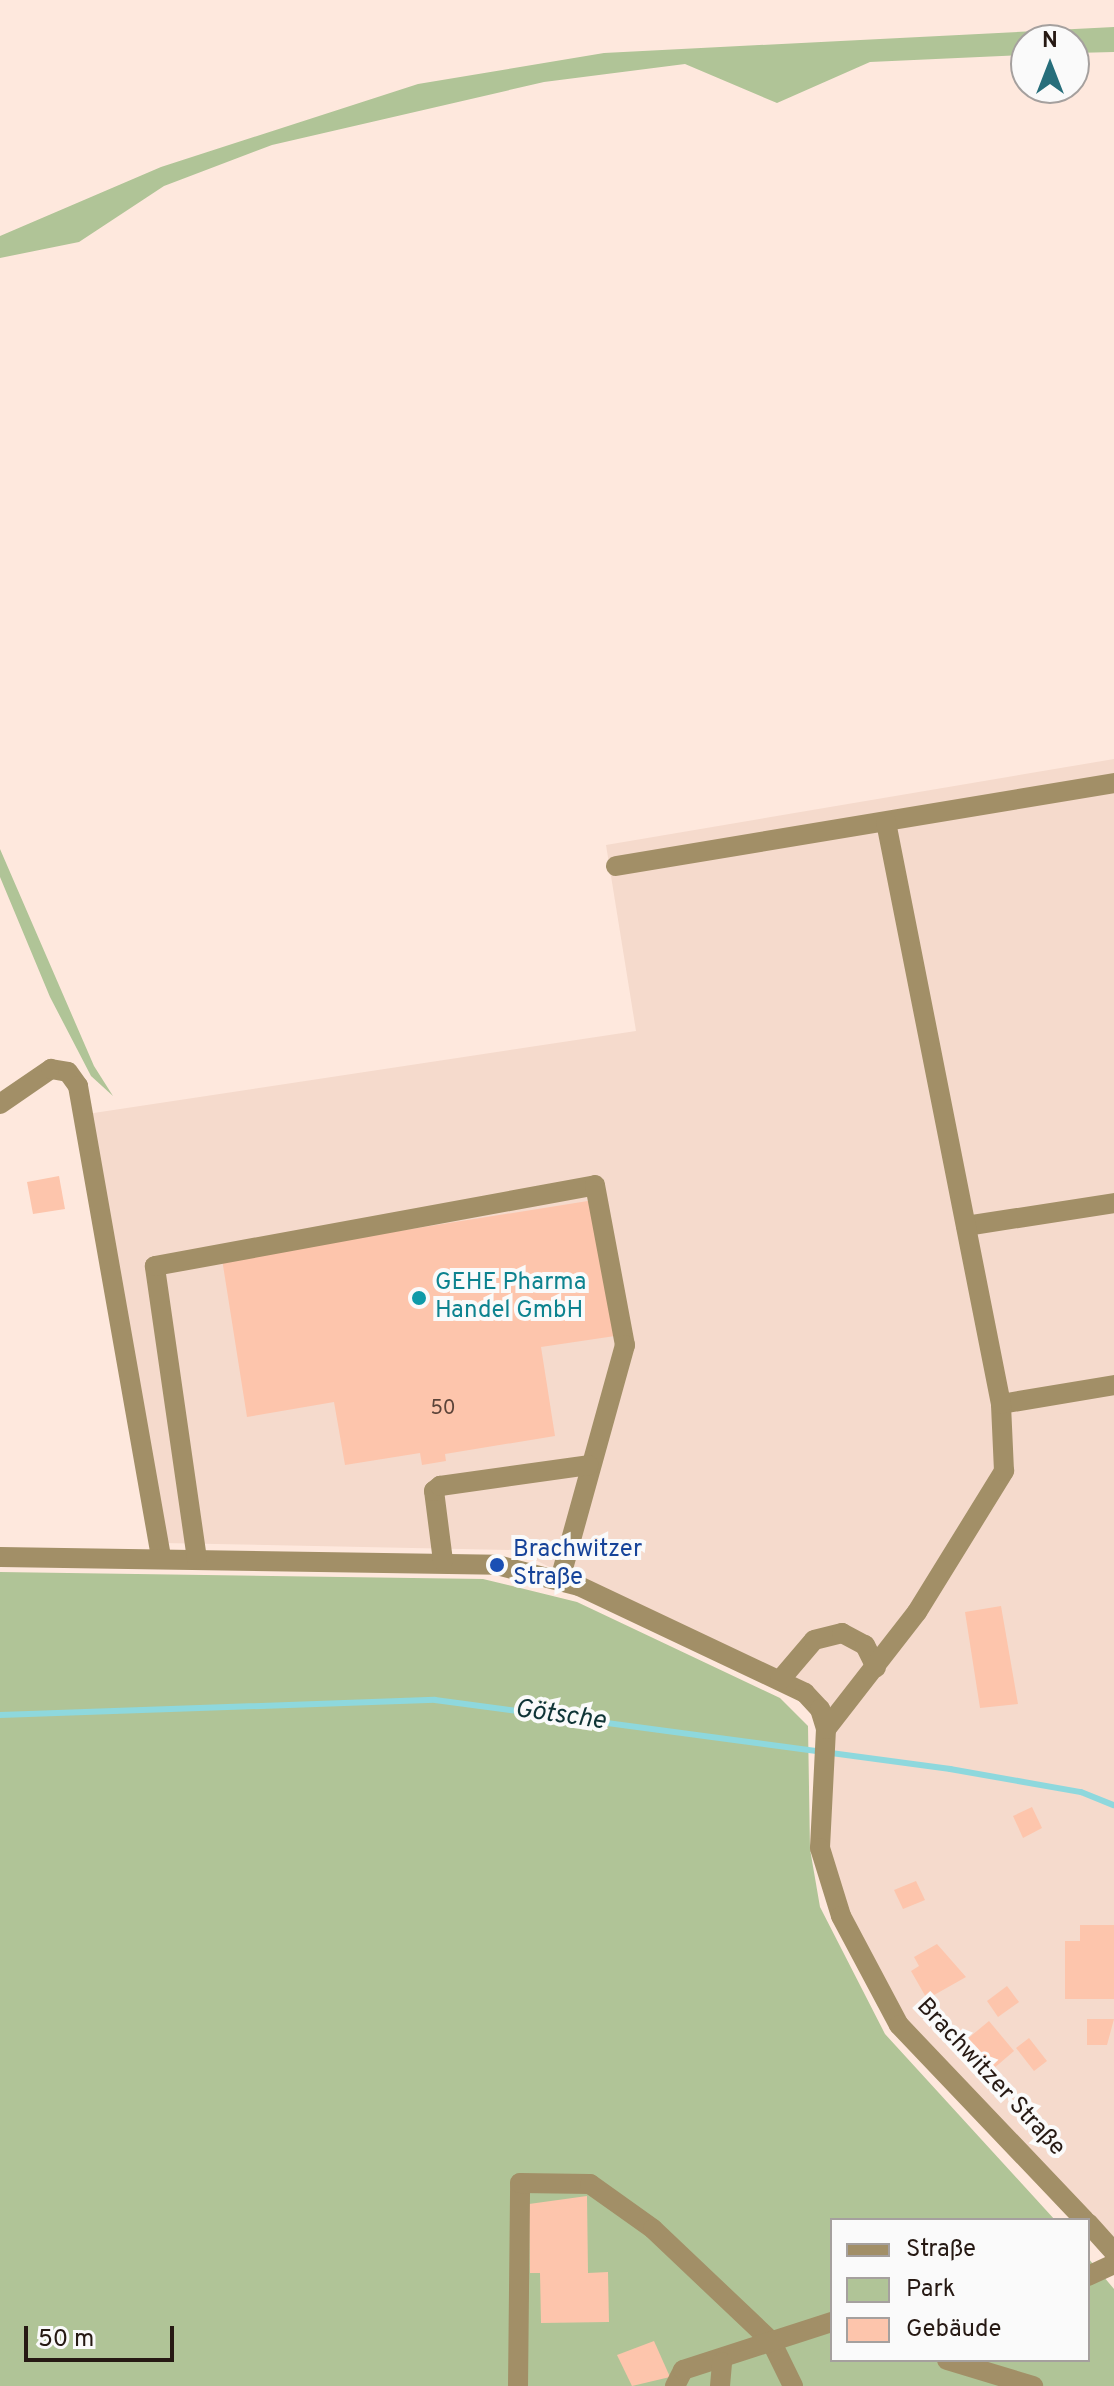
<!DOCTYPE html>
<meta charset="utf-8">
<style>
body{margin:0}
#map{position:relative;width:1114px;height:2386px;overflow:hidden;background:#fee8dd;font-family:Overpass,sans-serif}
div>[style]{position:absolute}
.built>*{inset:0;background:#f5dacc}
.green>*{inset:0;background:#b0c497}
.stream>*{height:6px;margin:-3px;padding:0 3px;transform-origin:3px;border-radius:3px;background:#8ed8dd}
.building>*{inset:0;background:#fdc5ac}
.minor>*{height:20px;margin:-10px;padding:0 10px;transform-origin:10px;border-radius:10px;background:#a28f67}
.dots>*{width:22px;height:22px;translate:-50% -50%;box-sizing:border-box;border:4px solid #fafafa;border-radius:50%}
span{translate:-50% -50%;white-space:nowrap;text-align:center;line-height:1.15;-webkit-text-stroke:8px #fafafa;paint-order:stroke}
.number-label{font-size:20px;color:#5c4439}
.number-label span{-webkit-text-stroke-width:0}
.culture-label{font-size:24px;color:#0d838f}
.left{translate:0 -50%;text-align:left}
.transit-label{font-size:24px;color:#164399}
.street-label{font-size:24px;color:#261913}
.water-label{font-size:26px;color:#0f3436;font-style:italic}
.legend{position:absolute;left:830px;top:2218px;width:260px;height:144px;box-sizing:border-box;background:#fafafa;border:2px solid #a5a09e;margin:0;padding:10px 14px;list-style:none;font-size:24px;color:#261913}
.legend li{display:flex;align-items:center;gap:16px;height:40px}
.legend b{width:40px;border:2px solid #a5a09e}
.north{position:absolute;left:1010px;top:24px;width:80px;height:80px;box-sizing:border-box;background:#fafafa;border:2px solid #a5a09e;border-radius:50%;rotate:0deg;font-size:22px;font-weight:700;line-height:32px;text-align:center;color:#261913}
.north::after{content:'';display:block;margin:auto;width:28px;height:36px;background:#276e7b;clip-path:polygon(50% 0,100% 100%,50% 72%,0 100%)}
.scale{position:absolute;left:24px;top:2326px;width:150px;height:36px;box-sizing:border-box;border:4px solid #261913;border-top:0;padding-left:10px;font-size:24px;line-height:28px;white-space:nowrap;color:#261913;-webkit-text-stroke:6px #fafafa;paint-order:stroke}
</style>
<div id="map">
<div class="built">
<i style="clip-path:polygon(1114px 759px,1114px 2252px,899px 2025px,820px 1848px,826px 1729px,805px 1693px,515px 1550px,163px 1543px,87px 1114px,636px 1031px,606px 845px)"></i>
</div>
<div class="green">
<i style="clip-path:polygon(1114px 27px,1114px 52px,1074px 53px,1074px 40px,1026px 40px,1026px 55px,870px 62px,777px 103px,685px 64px,544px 82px,272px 145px,164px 186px,79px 242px,0 258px,0 236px,161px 167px,418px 84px,604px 53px)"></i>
<i style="clip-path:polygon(0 849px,94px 1066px,113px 1096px,91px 1076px,50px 997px,0 877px)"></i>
<i style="clip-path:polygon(0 1572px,483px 1579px,577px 1602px,780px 1698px,808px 1726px,810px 1849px,820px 1907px,885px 2034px,1055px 2220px,832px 2220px,832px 2360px,1088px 2360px,1088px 2258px,1114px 2289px,1114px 2386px,0 2386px)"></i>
</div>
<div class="stream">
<i style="left:0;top:1715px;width:435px;rotate:-2deg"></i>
<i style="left:435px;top:1700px;width:520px;rotate:7.63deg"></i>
<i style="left:950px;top:1769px;width:133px;rotate:10deg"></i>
<i style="left:1081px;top:1792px;width:35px;rotate:22deg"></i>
</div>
<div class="building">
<i style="clip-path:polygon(59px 1176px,65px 1209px,33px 1214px,27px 1182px)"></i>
<i style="clip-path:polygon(594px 1200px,615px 1336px,541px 1347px,555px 1436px,445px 1454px,446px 1461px,422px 1465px,420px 1453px,345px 1465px,334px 1402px,247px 1417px,222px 1259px)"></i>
<i style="clip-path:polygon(1001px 1606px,1018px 1704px,980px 1708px,965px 1612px)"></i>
<i style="clip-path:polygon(1032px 1807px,1042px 1828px,1023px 1838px,1013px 1816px)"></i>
<i style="clip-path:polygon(916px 1881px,925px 1900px,903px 1909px,894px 1890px)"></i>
<i style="clip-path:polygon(1080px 1925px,1114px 1925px,1114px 1999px,1065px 1999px,1065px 1941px,1080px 1941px)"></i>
<i style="clip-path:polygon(937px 1944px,966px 1977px,927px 1999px,911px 1971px,919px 1966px,914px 1957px)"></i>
<i style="clip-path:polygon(1007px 1986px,1019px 2002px,998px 2017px,987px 2001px)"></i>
<i style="clip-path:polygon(1087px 2019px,1114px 2019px,1107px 2045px,1087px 2045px)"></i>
<i style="clip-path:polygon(989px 2021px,1014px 2051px,986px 2075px,960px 2045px)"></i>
<i style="clip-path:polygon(1029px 2038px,1047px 2061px,1034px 2071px,1016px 2048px)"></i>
<i style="clip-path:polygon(587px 2196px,588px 2273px,608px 2272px,609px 2322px,541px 2323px,540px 2273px,530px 2273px,529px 2204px)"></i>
<i style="clip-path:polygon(654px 2341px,670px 2377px,632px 2386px,617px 2355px)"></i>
</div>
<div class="minor">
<i style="left:616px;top:866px;width:505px;rotate:-9.46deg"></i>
<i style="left:0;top:1104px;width:62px;rotate:-34.5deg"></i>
<i style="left:51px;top:1069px;width:17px;rotate:10deg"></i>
<i style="left:68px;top:1072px;width:17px;rotate:54deg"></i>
<i style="left:78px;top:1086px;width:480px;rotate:80deg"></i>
<i style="left:966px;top:1226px;width:150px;rotate:-8.8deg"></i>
<i style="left:1001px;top:1404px;width:115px;rotate:-9.5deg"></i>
<i style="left:0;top:1557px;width:497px;rotate:0.9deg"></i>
<i style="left:497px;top:1565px;width:85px;rotate:14.4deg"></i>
<i style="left:579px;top:1586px;width:250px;rotate:25.3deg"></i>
<i style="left:805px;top:1693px;width:22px;rotate:47deg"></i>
<i style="left:820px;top:1709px;width:21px;rotate:73deg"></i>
<i style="left:826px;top:1729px;width:119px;rotate:92.9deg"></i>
<i style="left:820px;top:1848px;width:71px;rotate:72.8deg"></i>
<i style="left:841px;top:1916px;width:123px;rotate:62deg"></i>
<i style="left:899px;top:2025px;width:269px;rotate:46.4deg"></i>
<i style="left:197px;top:1559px;width:296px;rotate:-98.2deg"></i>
<i style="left:155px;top:1266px;width:447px;rotate:-10.4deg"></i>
<i style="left:595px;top:1185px;width:163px;rotate:79.4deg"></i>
<i style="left:625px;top:1345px;width:243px;rotate:105.5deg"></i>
<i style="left:443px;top:1561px;width:71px;rotate:-97.3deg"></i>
<i style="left:434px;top:1491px;width:8px;rotate:-40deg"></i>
<i style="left:440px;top:1486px;width:150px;rotate:-8deg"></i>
<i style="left:780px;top:1680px;width:52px;rotate:-49.6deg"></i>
<i style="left:814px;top:1640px;width:29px;rotate:-14deg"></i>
<i style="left:842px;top:1633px;width:26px;rotate:28deg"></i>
<i style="left:865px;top:1645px;width:25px;rotate:64deg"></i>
<i style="left:826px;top:1729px;width:148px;rotate:-52.1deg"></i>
<i style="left:917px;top:1612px;width:166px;rotate:-58.3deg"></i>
<i style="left:1004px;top:1471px;width:67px;rotate:-92.6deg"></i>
<i style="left:1001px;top:1404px;width:593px;rotate:-101.18deg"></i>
<i style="left:1088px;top:2223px;width:39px;rotate:48deg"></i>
<i style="left:1088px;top:2276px;width:29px;rotate:-25deg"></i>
<i style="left:947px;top:2360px;width:90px;rotate:16.8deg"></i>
<i style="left:518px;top:2386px;width:203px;rotate:-89.4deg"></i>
<i style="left:520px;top:2183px;width:70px;rotate:0.8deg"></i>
<i style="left:590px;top:2184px;width:77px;rotate:35.5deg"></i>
<i style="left:653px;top:2229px;width:163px;rotate:43.5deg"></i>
<i style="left:771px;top:2341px;width:50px;rotate:63.9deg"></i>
<i style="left:675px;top:2386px;width:18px;rotate:-63deg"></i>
<i style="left:683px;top:2370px;width:157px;rotate:-17.9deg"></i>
<i style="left:720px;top:2386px;width:24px;rotate:-85deg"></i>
</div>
<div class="dots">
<i style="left:419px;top:1298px;background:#0f9aa8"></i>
<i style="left:497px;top:1565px;background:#1a4fb4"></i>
</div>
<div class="number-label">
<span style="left:443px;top:1409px">50</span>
</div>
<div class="culture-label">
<span class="left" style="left:435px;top:1298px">GEHE Pharma<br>Handel GmbH</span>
</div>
<div class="transit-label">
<span class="left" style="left:513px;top:1565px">Brachwitzer<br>Straße</span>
</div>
<div class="street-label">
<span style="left:990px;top:2078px;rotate:47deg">Brachwitzer Straße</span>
</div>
<div class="water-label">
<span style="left:560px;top:1716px;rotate:8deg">Götsche</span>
</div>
<ul class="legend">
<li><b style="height:10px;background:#a28f67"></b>Straße</li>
<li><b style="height:22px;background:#b0c497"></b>Park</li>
<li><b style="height:22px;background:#fdc5ac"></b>Gebäude</li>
</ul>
<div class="north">N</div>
<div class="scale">50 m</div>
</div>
